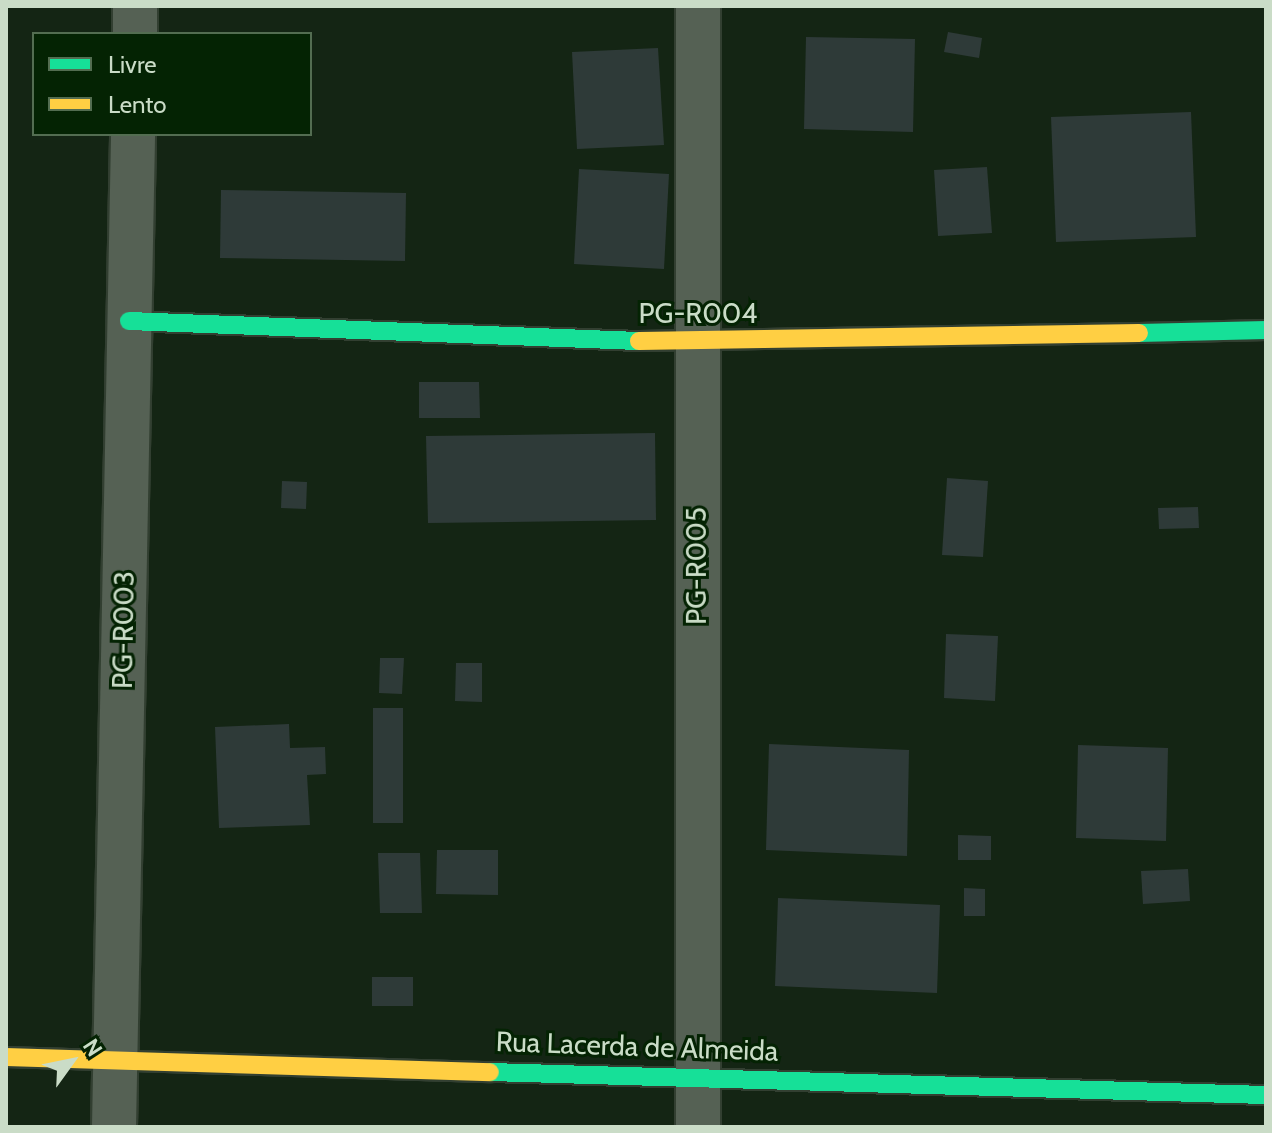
<!DOCTYPE html>
<style>
body{margin:0}
#map{position:relative;width:1272px;height:1133px;overflow:hidden;background:#142514;font-family:Cabin,sans-serif}
div>[style]{position:absolute}
.building>*{inset:0;background:#2e3a38}
.roads{filter:drop-shadow(2px 0 #323f31) drop-shadow(-2px 0 #323f31) drop-shadow(0 2px #323f31) drop-shadow(0 -2px #323f31)}
.street>*{height:44px;margin:-22px;padding:0 22px;transform-origin:22px;border-radius:22px;background:#556154}
.fast>*{height:18px;margin:-9px;padding:0 9px;transform-origin:9px;border-radius:9px;background:#16e098}
.slow>*{height:18px;margin:-9px;padding:0 9px;transform-origin:9px;border-radius:9px;background:#ffcf43}
span{translate:-50% -50%;white-space:nowrap;text-align:center;line-height:1.15;-webkit-text-stroke:6px #042303;paint-order:stroke}
.street-label{font-size:28px;color:#cadcc7}
.frame{position:absolute;inset:0;border:8px solid #cadcc7;pointer-events:none}
.legend{position:absolute;left:32px;top:32px;width:280px;height:104px;box-sizing:border-box;background:#042303;border:2px solid #536d51;margin:0;padding:10px 14px;list-style:none;font-size:24px;color:#cadcc7}
.legend li{display:flex;align-items:center;gap:16px;height:40px}
.legend b{width:40px;border:2px solid #536d51}
.north{position:absolute;left:32px;top:1021px;width:80px;height:80px;-webkit-text-stroke:6px #042303;paint-order:stroke;rotate:57deg;font-size:22px;font-weight:700;line-height:32px;text-align:center;color:#cadcc7}
.north::after{content:'';display:block;margin:auto;width:28px;height:36px;background:#cadcc7;clip-path:polygon(50% 0,100% 100%,50% 72%,0 100%)}
</style>
<div id="map">
<div class="building">
<i style="clip-path:polygon(948px 32px,982px 38px,979px 58px,944px 52px)"></i>
<i style="clip-path:polygon(806px 37px,915px 39px,913px 132px,804px 129px)"></i>
<i style="clip-path:polygon(658px 48px,664px 145px,577px 149px,572px 52px)"></i>
<i style="clip-path:polygon(1191px 112px,1196px 237px,1056px 242px,1051px 117px)"></i>
<i style="clip-path:polygon(987px 167px,992px 233px,938px 236px,934px 170px)"></i>
<i style="clip-path:polygon(579px 169px,669px 174px,664px 269px,574px 264px)"></i>
<i style="clip-path:polygon(221px 190px,406px 193px,405px 261px,220px 258px)"></i>
<i style="clip-path:polygon(419px 382px,479px 382px,480px 418px,419px 418px)"></i>
<i style="clip-path:polygon(655px 433px,656px 520px,428px 523px,426px 436px)"></i>
<i style="clip-path:polygon(947px 478px,988px 481px,983px 557px,942px 555px)"></i>
<i style="clip-path:polygon(282px 481px,307px 482px,306px 509px,281px 508px)"></i>
<i style="clip-path:polygon(1198px 507px,1199px 528px,1159px 529px,1158px 508px)"></i>
<i style="clip-path:polygon(946px 634px,998px 636px,995px 701px,944px 698px)"></i>
<i style="clip-path:polygon(380px 658px,404px 658px,402px 694px,379px 693px)"></i>
<i style="clip-path:polygon(456px 663px,482px 663px,482px 702px,455px 701px)"></i>
<i style="clip-path:polygon(373px 708px,403px 708px,403px 823px,373px 823px)"></i>
<i style="clip-path:polygon(289px 724px,290px 748px,325px 747px,326px 774px,307px 775px,310px 825px,219px 828px,215px 727px)"></i>
<i style="clip-path:polygon(769px 744px,909px 750px,907px 856px,766px 850px)"></i>
<i style="clip-path:polygon(1078px 745px,1168px 748px,1166px 841px,1076px 838px)"></i>
<i style="clip-path:polygon(958px 835px,991px 836px,991px 860px,958px 860px)"></i>
<i style="clip-path:polygon(437px 850px,498px 850px,498px 895px,436px 894px)"></i>
<i style="clip-path:polygon(378px 853px,420px 853px,422px 913px,380px 913px)"></i>
<i style="clip-path:polygon(1188px 869px,1190px 901px,1143px 904px,1141px 871px)"></i>
<i style="clip-path:polygon(964px 888px,985px 889px,985px 916px,964px 916px)"></i>
<i style="clip-path:polygon(778px 898px,940px 905px,937px 993px,775px 986px)"></i>
<i style="clip-path:polygon(372px 977px,413px 977px,413px 1006px,372px 1006px)"></i>
</div>
<div class="roads">
<div class="street">
<i style="left:698px;top:6px;width:1121px;rotate:90deg"></i>
<i style="left:135px;top:34px;width:28px;rotate:-90deg"></i>
<i style="left:114px;top:1127px;width:993px;rotate:-88.9deg"></i>
</div>
<div class="fast">
<i style="left:129px;top:321px;width:510px;rotate:2.25deg"></i>
<i style="left:1139px;top:333px;width:127px;rotate:-1.4deg"></i>
<i style="left:490px;top:1072px;width:776px;rotate:1.7deg"></i>
</div>
<div class="slow">
<i style="left:639px;top:341px;width:500px;rotate:-0.92deg"></i>
<i style="left:6px;top:1057px;width:484px;rotate:1.8deg"></i>
</div>
</div>
<div class="street-label">
<span style="left:698px;top:313px">PG-R004</span>
<span style="left:696px;top:566px;rotate:-90deg">PG-R005</span>
<span style="left:123px;top:630px;rotate:-89deg">PG-R003</span>
<span style="left:637px;top:1046px;rotate:2deg">Rua Lacerda de Almeida</span>
</div>
<div class="frame"></div>
<ul class="legend">
<li><b style="height:10px;background:#16e098"></b>Livre</li>
<li><b style="height:10px;background:#ffcf43"></b>Lento</li>
</ul>
<div class="north">N</div>
</div>
